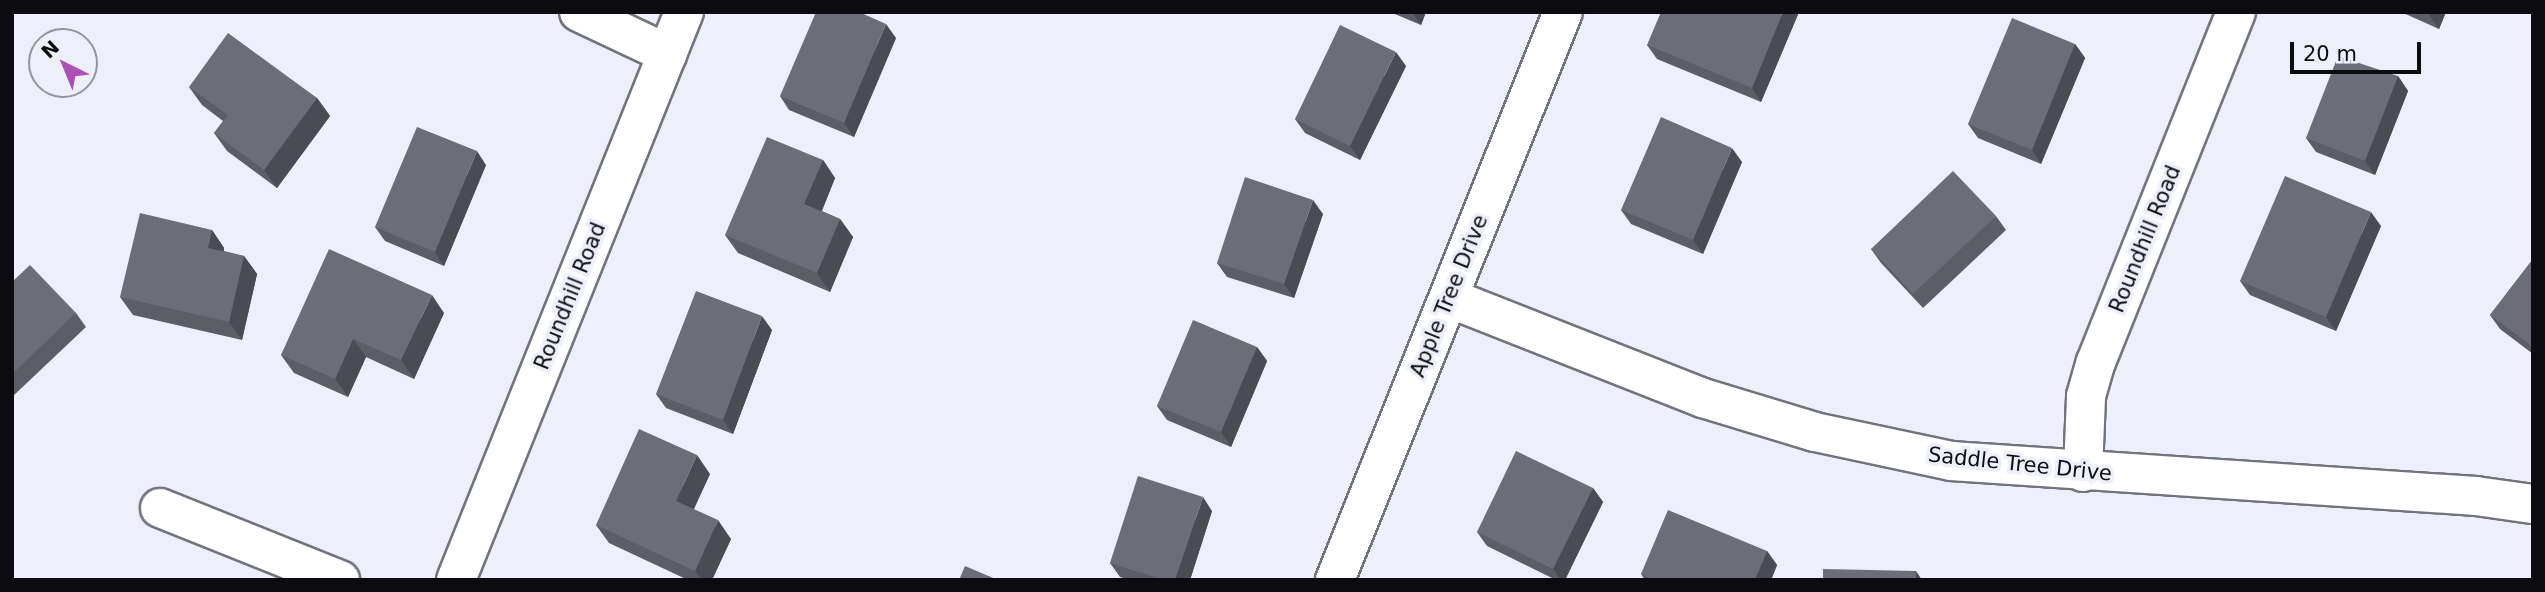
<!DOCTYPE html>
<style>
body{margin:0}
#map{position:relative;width:2545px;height:592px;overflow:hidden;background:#edeffa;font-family:"DejaVu Sans",sans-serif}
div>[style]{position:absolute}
.roads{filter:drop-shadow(2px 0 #71737d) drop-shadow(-2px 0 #71737d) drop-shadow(0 2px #71737d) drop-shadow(0 -2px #71737d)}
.minor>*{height:38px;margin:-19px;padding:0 19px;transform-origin:19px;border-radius:19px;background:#fff}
.wall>*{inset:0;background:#5c5e66}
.shaded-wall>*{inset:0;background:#4b4c53}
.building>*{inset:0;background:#6b6d77}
span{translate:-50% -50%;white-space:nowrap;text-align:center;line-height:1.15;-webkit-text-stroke:7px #edeffa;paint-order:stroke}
.street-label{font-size:21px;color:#0c0c10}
.frame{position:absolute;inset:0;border:14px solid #0c0c10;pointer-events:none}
.north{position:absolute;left:28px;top:28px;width:70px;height:70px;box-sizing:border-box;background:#edeffa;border:2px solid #93949c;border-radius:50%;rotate:317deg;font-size:19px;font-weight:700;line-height:28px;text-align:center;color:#0c0c10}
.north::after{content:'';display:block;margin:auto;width:24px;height:32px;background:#ae4fb8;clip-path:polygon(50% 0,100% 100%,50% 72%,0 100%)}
.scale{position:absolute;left:2290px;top:42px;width:131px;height:32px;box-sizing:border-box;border:4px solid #0c0c10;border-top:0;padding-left:9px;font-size:21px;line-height:24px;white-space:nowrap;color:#0c0c10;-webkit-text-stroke:5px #edeffa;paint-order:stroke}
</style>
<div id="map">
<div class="roads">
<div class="minor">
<i style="left:579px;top:12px;width:98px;rotate:25.3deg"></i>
<i style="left:1449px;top:298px;width:273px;rotate:21.5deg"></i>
<i style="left:1703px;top:398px;width:117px;rotate:16.9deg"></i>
<i style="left:1815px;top:432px;width:139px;rotate:12deg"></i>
<i style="left:1951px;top:461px;width:526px;rotate:3.81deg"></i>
<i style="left:2476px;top:496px;width:58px;rotate:8deg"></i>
<i style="left:2083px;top:472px;width:76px;rotate:-87.7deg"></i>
<i style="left:2086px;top:396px;width:35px;rotate:-74deg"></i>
<i style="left:2096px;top:362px;width:377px;rotate:-68.2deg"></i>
<i style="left:160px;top:508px;width:194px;rotate:21.8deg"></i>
<i style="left:456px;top:580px;width:612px;rotate:-68.13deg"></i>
<i style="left:1335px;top:580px;width:612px;rotate:-68.13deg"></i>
</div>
</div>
<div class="wall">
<i style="clip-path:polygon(1390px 12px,1426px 12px,1421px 25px)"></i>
<i style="clip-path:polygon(1799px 12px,1761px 102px,1657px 59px,1647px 45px)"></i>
<i style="clip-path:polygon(2401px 12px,2446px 12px,2439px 29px)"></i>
<i style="clip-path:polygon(896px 38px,854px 137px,789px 110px,780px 96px)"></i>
<i style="clip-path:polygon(2075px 44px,2085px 58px,2041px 164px,1978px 138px,1968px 124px)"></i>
<i style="clip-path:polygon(1406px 66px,1360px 160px,1305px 133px,1295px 119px)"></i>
<i style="clip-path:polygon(2398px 76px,2408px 91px,2375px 175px,2316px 152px,2306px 138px)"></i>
<i style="clip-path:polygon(189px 87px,317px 98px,330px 116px,277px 188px,227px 151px,214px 133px,223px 121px,202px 105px)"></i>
<i style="clip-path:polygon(823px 160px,835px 178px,822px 211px,840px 219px,853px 237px,830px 292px,738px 253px,725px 235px)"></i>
<i style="clip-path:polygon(1742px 162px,1703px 254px,1631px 224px,1621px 210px)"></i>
<i style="clip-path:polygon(486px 165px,444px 266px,385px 241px,375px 227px)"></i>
<i style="clip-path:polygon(1323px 214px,1294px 298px,1227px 277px,1217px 263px)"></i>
<i style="clip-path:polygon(1996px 216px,2006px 230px,1923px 308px,1881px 263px,1871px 249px)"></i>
<i style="clip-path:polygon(2381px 226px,2336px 331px,2250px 295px,2240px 281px)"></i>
<i style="clip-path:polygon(212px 230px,224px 248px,224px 251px,244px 256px,257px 274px,242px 340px,133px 315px,120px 297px)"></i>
<i style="clip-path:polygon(2533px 259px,2533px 354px,2500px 329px,2490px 315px)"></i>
<i style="clip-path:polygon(12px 282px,76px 313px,86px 327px,12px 397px)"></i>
<i style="clip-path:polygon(444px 313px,414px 379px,366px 357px,348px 397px,294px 373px,281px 355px)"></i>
<i style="clip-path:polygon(772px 330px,733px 434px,666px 408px,656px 394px)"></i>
<i style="clip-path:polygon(1257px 347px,1267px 361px,1231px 447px,1167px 420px,1157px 406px)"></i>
<i style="clip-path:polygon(710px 474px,693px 509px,731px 539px,712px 580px,688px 580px,609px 543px,596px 525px)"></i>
<i style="clip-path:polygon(1593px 488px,1603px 502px,1565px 580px,1556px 580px,1487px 546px,1477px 532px)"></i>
<i style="clip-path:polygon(1212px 511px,1190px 580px,1130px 580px,1120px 577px,1110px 563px)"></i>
<i style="clip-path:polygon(1767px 551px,1777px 565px,1771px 580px,1645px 580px,1641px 574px)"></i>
</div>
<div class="shaded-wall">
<i style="clip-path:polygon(1412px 12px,1426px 12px,1421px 25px)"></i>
<i style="clip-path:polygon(1783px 12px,1799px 12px,1761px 102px,1752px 88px)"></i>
<i style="clip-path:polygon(2430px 12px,2446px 12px,2439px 29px,2429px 15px)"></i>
<i style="clip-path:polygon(886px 24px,896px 38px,854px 137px,844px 123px)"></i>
<i style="clip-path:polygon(2075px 44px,2085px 58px,2041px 164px,2032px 150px)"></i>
<i style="clip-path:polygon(1396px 52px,1406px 66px,1360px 160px,1350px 146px)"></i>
<i style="clip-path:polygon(2398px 76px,2408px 91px,2375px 175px,2365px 161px)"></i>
<i style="clip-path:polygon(317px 98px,330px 116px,277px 188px,264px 170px)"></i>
<i style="clip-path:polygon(1732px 148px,1742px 162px,1703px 254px,1693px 240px)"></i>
<i style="clip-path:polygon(477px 151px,486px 165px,444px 266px,435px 252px)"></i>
<i style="clip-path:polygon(823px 160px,835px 178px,817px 222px,804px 204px)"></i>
<i style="clip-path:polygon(1313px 200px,1323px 214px,1294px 298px,1284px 284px)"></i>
<i style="clip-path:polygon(2371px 212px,2381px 226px,2336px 331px,2326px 317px)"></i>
<i style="clip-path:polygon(840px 219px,853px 237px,830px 292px,817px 273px)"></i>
<i style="clip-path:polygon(212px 230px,224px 248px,220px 266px,208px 248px)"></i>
<i style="clip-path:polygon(244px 256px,257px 274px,242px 340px,229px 322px)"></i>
<i style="clip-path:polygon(432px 295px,444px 313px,414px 379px,401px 360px)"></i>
<i style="clip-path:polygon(762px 316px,772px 330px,733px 434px,723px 420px)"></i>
<i style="clip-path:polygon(353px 339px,366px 357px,348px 397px,335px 379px)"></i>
<i style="clip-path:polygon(1257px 347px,1267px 361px,1231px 447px,1221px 432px)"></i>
<i style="clip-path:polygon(697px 455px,710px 474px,689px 520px,676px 501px)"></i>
<i style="clip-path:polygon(1593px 488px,1603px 502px,1565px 580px,1561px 580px,1553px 569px)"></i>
<i style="clip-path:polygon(1203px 497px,1212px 511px,1190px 580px,1175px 580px)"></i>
<i style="clip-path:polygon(718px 520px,731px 539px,712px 580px,702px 580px,695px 571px)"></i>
<i style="clip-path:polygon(1767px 551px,1777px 565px,1771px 580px,1755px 580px)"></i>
<i style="clip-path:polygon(1916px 571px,1922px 580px,1916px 580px)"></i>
</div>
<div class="building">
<i style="clip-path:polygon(816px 12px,859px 12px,886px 24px,844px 123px,780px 96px)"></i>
<i style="clip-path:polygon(1661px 12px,1783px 12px,1752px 88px,1647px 45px)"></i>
<i style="clip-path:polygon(2012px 18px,2075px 44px,2032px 150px,1968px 124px)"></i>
<i style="clip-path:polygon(1340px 25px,1396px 52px,1350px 146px,1295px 119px)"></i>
<i style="clip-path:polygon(228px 33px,317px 98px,264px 170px,214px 133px,228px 115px,189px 87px)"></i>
<i style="clip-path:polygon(2338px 56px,2398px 76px,2365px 161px,2306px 138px)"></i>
<i style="clip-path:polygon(1661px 117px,1732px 148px,1693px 240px,1621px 210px)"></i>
<i style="clip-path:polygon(417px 127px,477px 151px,435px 252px,375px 227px)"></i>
<i style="clip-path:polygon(767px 137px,823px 160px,804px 204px,840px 219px,817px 273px,725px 235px)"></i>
<i style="clip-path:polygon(1953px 171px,1996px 216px,1913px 294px,1871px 249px)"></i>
<i style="clip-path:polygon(2285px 176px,2371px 212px,2326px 317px,2240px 281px)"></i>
<i style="clip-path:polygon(1245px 177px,1313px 200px,1284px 284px,1217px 263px)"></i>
<i style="clip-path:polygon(140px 213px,212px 230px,208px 248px,244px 256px,229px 322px,120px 297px)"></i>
<i style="clip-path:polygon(329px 249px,432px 295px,401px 360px,353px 339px,335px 379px,281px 355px)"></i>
<i style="clip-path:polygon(2533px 259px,2533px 347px,2490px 315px)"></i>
<i style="clip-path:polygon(30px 265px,76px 313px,12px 374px,12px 282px)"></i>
<i style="clip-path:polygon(696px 291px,762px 316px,723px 420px,656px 394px)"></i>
<i style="clip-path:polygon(1193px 320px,1257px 347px,1221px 432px,1157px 406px)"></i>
<i style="clip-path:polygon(639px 429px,697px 455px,676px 501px,718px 520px,695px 571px,596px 525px)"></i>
<i style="clip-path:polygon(1516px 451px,1593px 488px,1553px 569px,1477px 532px)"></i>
<i style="clip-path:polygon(1138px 476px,1203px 497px,1175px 580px,1164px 580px,1110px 563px)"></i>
<i style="clip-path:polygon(1668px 510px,1767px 551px,1755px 580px,1655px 580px,1641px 574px)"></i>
<i style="clip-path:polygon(965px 566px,998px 580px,959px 580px)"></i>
<i style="clip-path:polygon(1823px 569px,1916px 571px,1916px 580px,1823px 580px)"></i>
</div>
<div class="street-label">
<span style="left:2145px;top:239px;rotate:-68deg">Roundhill Road</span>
<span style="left:570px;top:296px;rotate:-68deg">Roundhill Road</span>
<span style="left:1449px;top:296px;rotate:-68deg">Apple Tree Drive</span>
<span style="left:2020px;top:464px;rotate:6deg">Saddle Tree Drive</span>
</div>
<div class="frame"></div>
<div class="north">N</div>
<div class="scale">20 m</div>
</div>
